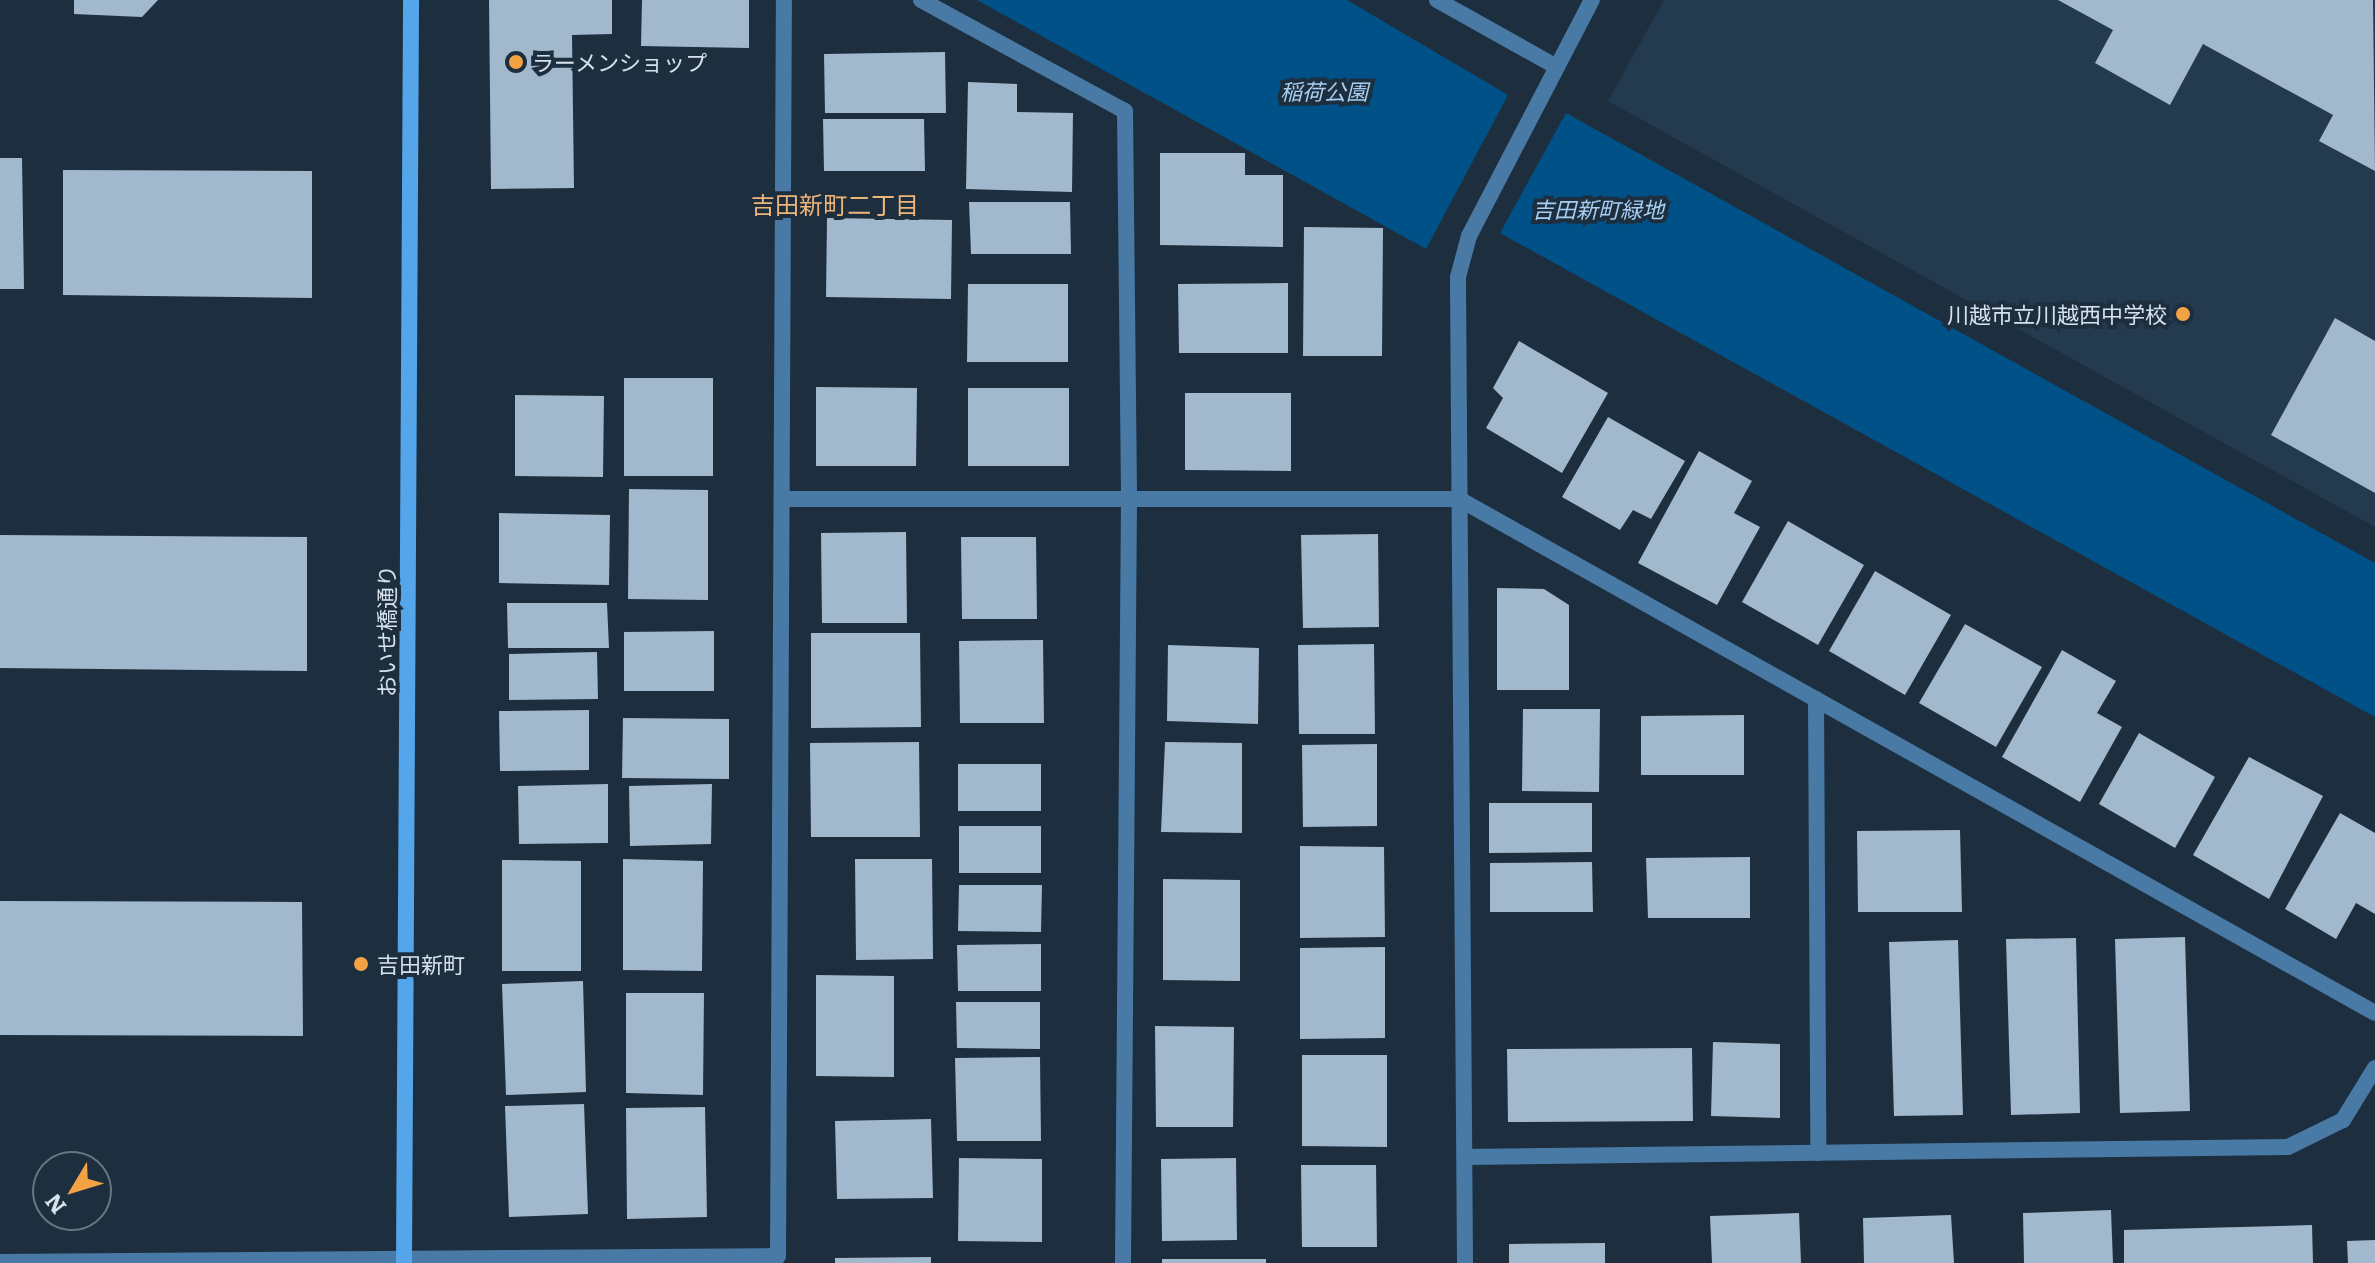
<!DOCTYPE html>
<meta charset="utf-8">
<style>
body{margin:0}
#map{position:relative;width:2375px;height:1263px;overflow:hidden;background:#1d2f3f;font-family:Literata,"Noto Sans JP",serif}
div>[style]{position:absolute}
.built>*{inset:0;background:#243a4f}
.green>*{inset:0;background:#005187}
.building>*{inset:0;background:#a2b8cc}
.street>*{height:16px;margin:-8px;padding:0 8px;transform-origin:8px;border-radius:8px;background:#497aa5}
.secondary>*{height:16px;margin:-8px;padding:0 8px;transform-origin:8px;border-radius:8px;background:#54a5ea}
.dots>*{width:22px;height:22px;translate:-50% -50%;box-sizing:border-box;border:4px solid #1d2f3f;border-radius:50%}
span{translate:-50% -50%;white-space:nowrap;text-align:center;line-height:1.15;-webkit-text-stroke:8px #1d2f3f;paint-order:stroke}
.poi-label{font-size:22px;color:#d6e1eb}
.left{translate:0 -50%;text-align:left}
.right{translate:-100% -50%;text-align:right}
.park-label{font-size:22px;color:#a7cdf0;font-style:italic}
.street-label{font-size:22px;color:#d6e1eb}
.neighbourhood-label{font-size:24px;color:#eeb57a}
.north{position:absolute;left:32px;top:1151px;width:80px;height:80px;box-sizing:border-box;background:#1d2f3f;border:2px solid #677684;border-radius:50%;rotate:232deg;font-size:22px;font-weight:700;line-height:32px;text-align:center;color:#d6e1eb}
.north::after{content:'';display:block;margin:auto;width:28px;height:36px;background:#f4a344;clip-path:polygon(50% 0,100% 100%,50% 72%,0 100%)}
</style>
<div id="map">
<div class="built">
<i style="clip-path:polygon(1664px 0,2375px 0,2375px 527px,1608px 101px)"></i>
</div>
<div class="green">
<i style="clip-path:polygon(977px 0,1347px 0,1508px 95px,1426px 249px)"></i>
<i style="clip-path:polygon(1566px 113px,2375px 563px,2375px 717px,1500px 233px)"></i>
</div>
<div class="building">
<i style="clip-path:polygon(74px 0,158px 0,142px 17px,74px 14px)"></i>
<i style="clip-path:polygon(489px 0,612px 0,612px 34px,572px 35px,574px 188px,491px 189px)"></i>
<i style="clip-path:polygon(642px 0,749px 0,749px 48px,641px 46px)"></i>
<i style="clip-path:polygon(2058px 0,2373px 0,2375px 171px,2319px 141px,2333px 115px,2203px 44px,2170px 105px,2095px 63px,2113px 30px)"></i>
<i style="clip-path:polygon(945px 52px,946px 113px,825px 113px,824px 54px)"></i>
<i style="clip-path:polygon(968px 82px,1017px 84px,1017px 112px,1073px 113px,1072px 192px,966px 189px)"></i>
<i style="clip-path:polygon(823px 119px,924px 119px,925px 171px,824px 171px)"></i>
<i style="clip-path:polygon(1160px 153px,1245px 153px,1245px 175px,1283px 175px,1283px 247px,1160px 245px)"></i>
<i style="clip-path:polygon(0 158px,22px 158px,24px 289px,0 289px)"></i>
<i style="clip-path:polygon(63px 170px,312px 171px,312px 298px,63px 295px)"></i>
<i style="clip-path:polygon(969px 202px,1070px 202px,1071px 254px,971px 254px)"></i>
<i style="clip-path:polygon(827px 218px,952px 220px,951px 299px,826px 297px)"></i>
<i style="clip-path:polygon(1304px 227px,1383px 228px,1382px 356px,1303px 356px)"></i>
<i style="clip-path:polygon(1288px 283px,1288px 353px,1179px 353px,1178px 284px)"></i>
<i style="clip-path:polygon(968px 284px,1068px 284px,1068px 362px,967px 362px)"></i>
<i style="clip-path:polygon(2335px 318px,2375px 341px,2375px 493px,2271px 435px)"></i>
<i style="clip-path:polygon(1519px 341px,1608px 393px,1562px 473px,1486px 428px,1503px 398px,1493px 388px)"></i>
<i style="clip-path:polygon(624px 378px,713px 378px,713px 476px,624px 476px)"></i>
<i style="clip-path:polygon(816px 387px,917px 388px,916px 466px,816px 466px)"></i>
<i style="clip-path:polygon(968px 388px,1069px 388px,1069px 466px,968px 466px)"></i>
<i style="clip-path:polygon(1185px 393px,1291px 393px,1291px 471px,1185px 470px)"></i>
<i style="clip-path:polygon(515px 395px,604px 396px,603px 477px,515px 476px)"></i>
<i style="clip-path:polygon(1608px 417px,1685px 461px,1651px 519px,1633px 510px,1620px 530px,1562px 497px)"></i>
<i style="clip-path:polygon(1699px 451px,1752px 481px,1734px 513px,1760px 527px,1717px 605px,1638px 563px)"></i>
<i style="clip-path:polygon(629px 489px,708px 490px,708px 600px,628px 599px)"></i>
<i style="clip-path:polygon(499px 513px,610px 515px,609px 585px,499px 583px)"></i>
<i style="clip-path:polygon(1788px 521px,1864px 565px,1818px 645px,1742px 602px)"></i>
<i style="clip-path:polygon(906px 532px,907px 623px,822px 623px,821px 533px)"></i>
<i style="clip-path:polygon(1378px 534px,1379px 627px,1303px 628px,1301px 535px)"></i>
<i style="clip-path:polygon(0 535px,307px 537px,307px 671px,0 668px)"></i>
<i style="clip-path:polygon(961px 537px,1036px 537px,1037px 619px,962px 619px)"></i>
<i style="clip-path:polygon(1875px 571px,1951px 615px,1905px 695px,1829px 651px)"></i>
<i style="clip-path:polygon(1497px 588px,1544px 589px,1569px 605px,1569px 690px,1497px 690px)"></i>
<i style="clip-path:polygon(507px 603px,607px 603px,609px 648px,508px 648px)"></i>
<i style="clip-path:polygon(1965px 624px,2042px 667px,1996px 747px,1919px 703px)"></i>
<i style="clip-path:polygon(714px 631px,714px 691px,624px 691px,624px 632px)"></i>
<i style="clip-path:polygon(811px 633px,920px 633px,921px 727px,811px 728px)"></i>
<i style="clip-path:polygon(1043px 640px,1044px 723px,960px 723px,959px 641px)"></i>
<i style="clip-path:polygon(1374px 644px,1375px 734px,1299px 734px,1298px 645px)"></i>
<i style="clip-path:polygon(1168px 645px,1259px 648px,1258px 724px,1167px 721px)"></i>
<i style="clip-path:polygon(2062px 650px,2116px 681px,2097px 713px,2122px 727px,2080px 802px,2002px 757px)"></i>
<i style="clip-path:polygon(597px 652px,598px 699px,509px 700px,509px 654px)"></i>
<i style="clip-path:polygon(1523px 709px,1600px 709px,1599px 792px,1522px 791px)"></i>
<i style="clip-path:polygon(589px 710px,589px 770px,500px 771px,499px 711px)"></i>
<i style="clip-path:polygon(1744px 715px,1744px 775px,1641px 775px,1641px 716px)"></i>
<i style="clip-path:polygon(623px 718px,729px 719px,729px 779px,622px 778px)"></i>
<i style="clip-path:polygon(2139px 733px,2215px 777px,2175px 848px,2099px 804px)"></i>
<i style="clip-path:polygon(919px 742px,920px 837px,811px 837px,810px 743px)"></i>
<i style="clip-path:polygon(1165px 742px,1242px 743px,1242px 833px,1161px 832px)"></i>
<i style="clip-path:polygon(1377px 744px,1377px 826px,1303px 827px,1302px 745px)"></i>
<i style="clip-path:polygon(2249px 757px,2323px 796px,2269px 899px,2193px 855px)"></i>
<i style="clip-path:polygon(958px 764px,1041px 764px,1041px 811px,958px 811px)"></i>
<i style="clip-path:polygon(608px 784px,608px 843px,519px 844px,518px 786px)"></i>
<i style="clip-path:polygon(712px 784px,711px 844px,630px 846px,629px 786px)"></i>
<i style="clip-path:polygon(1489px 803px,1592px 803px,1592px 852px,1489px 853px)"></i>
<i style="clip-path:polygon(2340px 813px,2375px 833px,2375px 914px,2356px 903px,2336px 939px,2285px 909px)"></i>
<i style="clip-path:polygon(959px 826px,1041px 826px,1041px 873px,959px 873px)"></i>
<i style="clip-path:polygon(1960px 830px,1962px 912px,1858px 912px,1857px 831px)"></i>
<i style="clip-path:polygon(1300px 846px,1384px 847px,1385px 937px,1300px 938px)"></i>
<i style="clip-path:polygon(1750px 857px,1750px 918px,1648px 918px,1646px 858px)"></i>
<i style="clip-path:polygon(623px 859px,703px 861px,702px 971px,623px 970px)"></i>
<i style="clip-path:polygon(855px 859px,932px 859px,933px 959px,856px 960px)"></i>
<i style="clip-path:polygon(502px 860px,581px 861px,581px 971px,502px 971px)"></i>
<i style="clip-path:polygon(1592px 862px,1593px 912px,1490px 912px,1490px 863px)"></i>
<i style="clip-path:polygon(1163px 879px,1240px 880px,1240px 981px,1163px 980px)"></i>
<i style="clip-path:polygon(959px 885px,1042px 885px,1041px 932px,958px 931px)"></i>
<i style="clip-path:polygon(0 901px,302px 902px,303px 1036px,0 1035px)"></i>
<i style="clip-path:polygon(2185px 937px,2190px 1111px,2120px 1113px,2115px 939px)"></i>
<i style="clip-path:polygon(2076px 938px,2080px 1113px,2011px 1115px,2006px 939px)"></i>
<i style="clip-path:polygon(1958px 940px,1963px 1115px,1894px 1116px,1889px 942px)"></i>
<i style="clip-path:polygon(1041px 944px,1041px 991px,958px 991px,957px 945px)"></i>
<i style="clip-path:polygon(1385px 947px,1385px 1038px,1300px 1039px,1300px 948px)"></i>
<i style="clip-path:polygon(816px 975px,894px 976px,894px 1077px,816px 1076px)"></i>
<i style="clip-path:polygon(583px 981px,586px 1092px,506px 1095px,502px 984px)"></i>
<i style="clip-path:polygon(626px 993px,704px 993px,703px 1095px,626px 1093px)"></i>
<i style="clip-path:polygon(956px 1002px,1040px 1002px,1040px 1049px,957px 1048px)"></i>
<i style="clip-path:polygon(1155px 1026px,1234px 1027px,1233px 1127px,1156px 1127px)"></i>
<i style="clip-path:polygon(1713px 1042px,1780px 1044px,1780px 1118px,1711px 1116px)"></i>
<i style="clip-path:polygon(1692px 1048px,1693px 1121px,1508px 1122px,1507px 1049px)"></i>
<i style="clip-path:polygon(1302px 1055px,1387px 1055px,1387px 1147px,1302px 1146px)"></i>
<i style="clip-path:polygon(1040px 1057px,1041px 1141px,957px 1141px,955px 1058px)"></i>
<i style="clip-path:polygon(584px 1104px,588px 1214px,509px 1217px,505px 1106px)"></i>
<i style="clip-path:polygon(705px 1107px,707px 1217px,627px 1219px,626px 1108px)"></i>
<i style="clip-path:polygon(931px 1119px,933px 1198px,837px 1199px,835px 1121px)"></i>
<i style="clip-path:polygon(959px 1158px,1042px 1159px,1042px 1242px,958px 1241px)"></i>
<i style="clip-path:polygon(1236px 1158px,1237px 1240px,1162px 1241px,1161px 1159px)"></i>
<i style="clip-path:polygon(1301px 1165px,1376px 1165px,1377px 1247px,1302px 1247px)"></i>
<i style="clip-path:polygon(2111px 1210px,2113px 1263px,2024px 1263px,2023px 1213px)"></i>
<i style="clip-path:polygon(1799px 1213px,1801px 1263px,1712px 1263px,1710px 1216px)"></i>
<i style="clip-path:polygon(1951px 1215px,1954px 1263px,1864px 1263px,1863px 1218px)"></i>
<i style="clip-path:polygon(2312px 1225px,2313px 1263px,2124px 1263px,2124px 1230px)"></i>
<i style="clip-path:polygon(2375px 1240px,2375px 1263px,2348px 1263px,2347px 1241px)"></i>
<i style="clip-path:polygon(1605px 1243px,1605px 1263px,1509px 1263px,1509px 1244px)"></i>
<i style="clip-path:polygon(931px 1257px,931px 1263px,835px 1263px,835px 1258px)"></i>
<i style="clip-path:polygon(1162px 1259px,1266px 1259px,1266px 1263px,1162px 1263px)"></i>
</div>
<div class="street">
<i style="left:921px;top:0;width:232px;rotate:28.6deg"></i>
<i style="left:1125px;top:111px;width:389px;rotate:89.4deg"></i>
<i style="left:1129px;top:500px;width:763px;rotate:90.45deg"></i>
<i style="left:1437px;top:0;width:135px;rotate:29.2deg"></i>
<i style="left:785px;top:499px;width:674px"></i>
<i style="left:1459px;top:499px;width:1050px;rotate:29.3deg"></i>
<i style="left:1816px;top:699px;width:454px;rotate:89.7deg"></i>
<i style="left:1465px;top:1157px;width:823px;rotate:-0.7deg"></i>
<i style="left:2288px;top:1147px;width:61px;rotate:-26.1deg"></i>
<i style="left:2343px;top:1120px;width:61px;rotate:-58.4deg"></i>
<i style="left:0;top:1262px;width:778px;rotate:-0.44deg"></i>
<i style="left:778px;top:1256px;width:1256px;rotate:-89.73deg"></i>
<i style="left:1465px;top:1263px;width:986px;rotate:-90.41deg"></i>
<i style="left:1458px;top:277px;width:42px;rotate:-75deg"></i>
<i style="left:1469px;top:236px;width:266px;rotate:-62.5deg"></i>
</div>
<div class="secondary">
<i style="left:404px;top:1263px;width:1263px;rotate:-89.68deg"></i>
</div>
<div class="dots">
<i style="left:516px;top:62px;background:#f4a344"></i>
<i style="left:2183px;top:314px;background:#f4a344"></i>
<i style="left:361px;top:964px;background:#f4a344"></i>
</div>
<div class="poi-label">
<span class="left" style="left:532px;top:62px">ラーメンショップ</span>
<span class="right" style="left:2167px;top:314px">川越市立川越西中学校</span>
<span class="left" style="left:377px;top:964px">吉田新町</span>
</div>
<div class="park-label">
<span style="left:1324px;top:91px">稲荷公園</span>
<span style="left:1598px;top:209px">吉田新町緑地</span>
</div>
<div class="street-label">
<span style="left:386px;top:631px;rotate:-90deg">おいせ橋通り</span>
</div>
<div class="neighbourhood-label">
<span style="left:835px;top:204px">吉田新町二丁目</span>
</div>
<div class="north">N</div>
</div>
